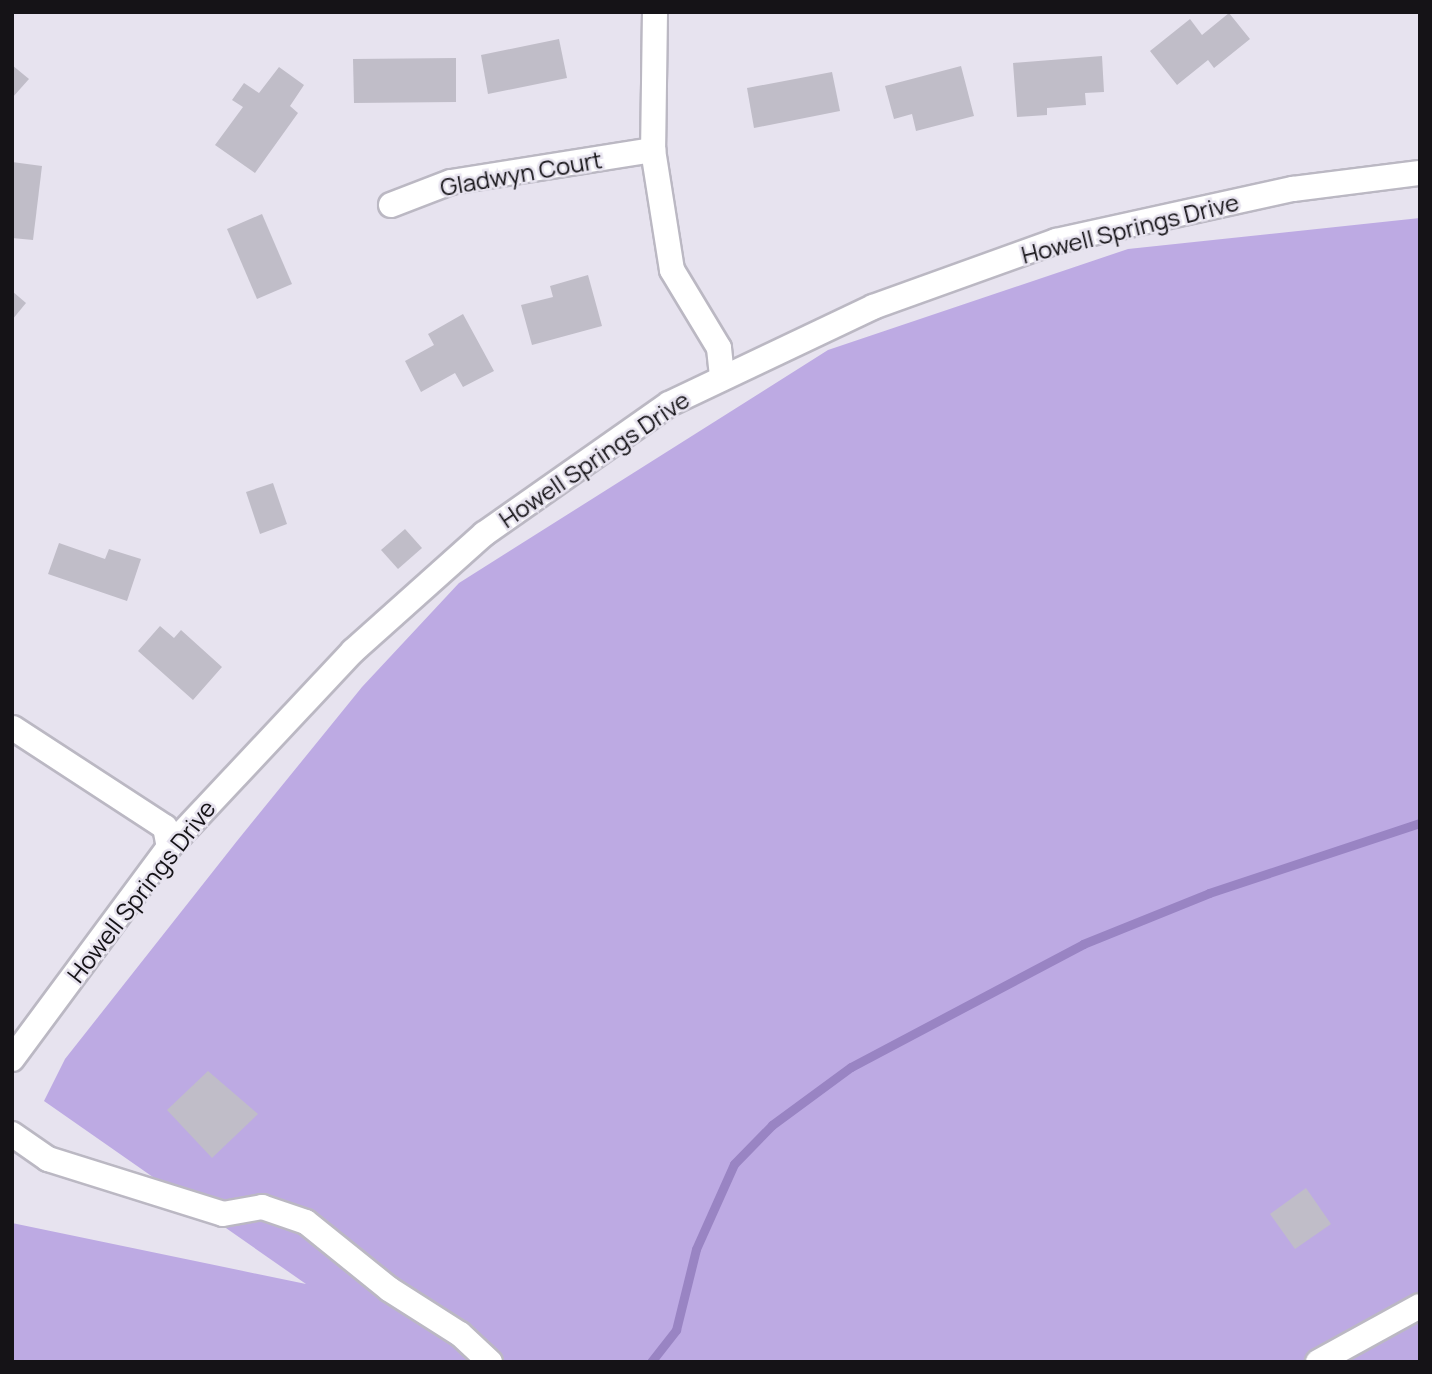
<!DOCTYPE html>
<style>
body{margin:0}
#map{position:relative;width:1432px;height:1374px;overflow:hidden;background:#e7e3ef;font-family:Manrope,sans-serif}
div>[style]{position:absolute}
.green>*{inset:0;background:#bdaae3}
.stream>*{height:9px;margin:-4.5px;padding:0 4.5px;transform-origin:4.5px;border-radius:4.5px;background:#9984c3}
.building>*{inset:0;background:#c0bdc8}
.roads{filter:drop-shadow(2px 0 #bbb8c3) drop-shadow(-2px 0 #bbb8c3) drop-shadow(0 2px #bbb8c3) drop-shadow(0 -2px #bbb8c3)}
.minor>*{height:24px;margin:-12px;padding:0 12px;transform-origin:12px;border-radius:12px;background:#fff}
span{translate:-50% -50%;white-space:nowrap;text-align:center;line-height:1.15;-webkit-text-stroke:5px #e7e3ef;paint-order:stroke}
.street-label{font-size:24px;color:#151317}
.frame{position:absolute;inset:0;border:14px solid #151317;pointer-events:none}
</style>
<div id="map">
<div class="green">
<i style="clip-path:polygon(1420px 218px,1420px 1362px,12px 1362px,12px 1223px,306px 1284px,44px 1101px,65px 1059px,237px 841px,362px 687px,459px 583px,828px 350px,1128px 249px)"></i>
</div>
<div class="stream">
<i style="left:651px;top:1362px;width:41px;rotate:-52deg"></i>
<i style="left:676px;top:1330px;width:83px;rotate:-76.1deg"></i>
<i style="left:696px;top:1249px;width:93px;rotate:-65.9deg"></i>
<i style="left:734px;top:1164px;width:54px;rotate:-45.7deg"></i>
<i style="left:772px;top:1125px;width:98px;rotate:-36.3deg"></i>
<i style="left:851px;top:1067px;width:263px;rotate:-27.9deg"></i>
<i style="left:1083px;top:944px;width:136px;rotate:-22deg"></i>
<i style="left:1209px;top:893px;width:222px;rotate:-18.4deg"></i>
</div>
<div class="building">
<i style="clip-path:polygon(1229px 13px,1250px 39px,1214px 68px,1208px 60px,1177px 85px,1150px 51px,1190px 19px,1202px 35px)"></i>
<i style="clip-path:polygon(559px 39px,567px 78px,488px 94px,481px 55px)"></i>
<i style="clip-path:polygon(1102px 56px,1104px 92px,1085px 93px,1086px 105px,1047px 108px,1047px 115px,1017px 117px,1013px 63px)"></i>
<i style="clip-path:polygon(456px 58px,456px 102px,354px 103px,353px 59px)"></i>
<i style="clip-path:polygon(12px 65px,29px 79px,12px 98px)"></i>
<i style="clip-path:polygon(961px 66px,974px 116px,916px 131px,912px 114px,894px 119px,885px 86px)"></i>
<i style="clip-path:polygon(279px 67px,304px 85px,290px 106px,298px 113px,255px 173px,215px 145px,243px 107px,232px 100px,244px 83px,259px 93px)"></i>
<i style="clip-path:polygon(832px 72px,840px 111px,754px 128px,747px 88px)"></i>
<i style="clip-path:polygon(12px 162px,42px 166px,33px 240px,12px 238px)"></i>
<i style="clip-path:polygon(262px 214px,292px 284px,257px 299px,227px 229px)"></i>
<i style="clip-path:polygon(588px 275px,602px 326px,532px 345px,521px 305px,553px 297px,550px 286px)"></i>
<i style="clip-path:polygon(12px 291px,26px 303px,12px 320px)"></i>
<i style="clip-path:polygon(463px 314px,494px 371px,463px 387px,455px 373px,421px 392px,405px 361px,434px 345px,428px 334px)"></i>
<i style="clip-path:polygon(273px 483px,287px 524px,260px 534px,246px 492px)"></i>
<i style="clip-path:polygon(405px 529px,422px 548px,398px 569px,381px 550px)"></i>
<i style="clip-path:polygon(59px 543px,105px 559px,109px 549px,141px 559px,127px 601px,48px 574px)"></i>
<i style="clip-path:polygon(160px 626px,174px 638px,181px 630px,222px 667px,193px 700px,138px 651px)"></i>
<i style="clip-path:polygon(208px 1071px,258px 1114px,212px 1158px,167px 1110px)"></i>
<i style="clip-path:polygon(1306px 1188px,1331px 1224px,1295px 1249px,1270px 1214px)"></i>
</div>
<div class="roads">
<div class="minor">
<i style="left:655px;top:12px;width:138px;rotate:90.8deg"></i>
<i style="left:653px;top:150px;width:121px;rotate:81deg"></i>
<i style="left:672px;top:270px;width:91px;rotate:58.9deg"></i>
<i style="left:719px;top:348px;width:28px;rotate:84deg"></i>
<i style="left:391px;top:205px;width:64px;rotate:-21deg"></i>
<i style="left:451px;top:182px;width:205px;rotate:-9deg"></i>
<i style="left:13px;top:728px;width:181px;rotate:33.1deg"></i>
<i style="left:165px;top:827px;width:20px;rotate:79deg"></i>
<i style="left:12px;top:1059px;width:264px;rotate:-53.5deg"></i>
<i style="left:169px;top:847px;width:269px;rotate:-46.8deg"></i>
<i style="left:353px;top:651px;width:176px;rotate:-41.8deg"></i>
<i style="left:484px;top:534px;width:226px;rotate:-35.1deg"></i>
<i style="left:669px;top:404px;width:226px;rotate:-25.4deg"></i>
<i style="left:873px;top:307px;width:195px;rotate:-19.8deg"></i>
<i style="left:1056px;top:241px;width:243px;rotate:-12.4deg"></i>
<i style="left:1293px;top:189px;width:128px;rotate:-7.2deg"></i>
<i style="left:12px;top:1134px;width:44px;rotate:34.8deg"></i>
<i style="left:48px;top:1159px;width:183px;rotate:17.4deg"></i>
<i style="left:223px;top:1214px;width:40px;rotate:-10deg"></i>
<i style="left:262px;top:1207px;width:46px;rotate:18.8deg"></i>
<i style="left:306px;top:1222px;width:107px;rotate:38.9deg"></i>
<i style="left:389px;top:1289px;width:84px;rotate:32.4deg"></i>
<i style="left:460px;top:1334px;width:41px;rotate:43deg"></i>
<i style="left:1318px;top:1362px;width:116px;rotate:-28.8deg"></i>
</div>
</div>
<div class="street-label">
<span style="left:521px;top:173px;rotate:-10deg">Gladwyn Court</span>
<span style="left:1130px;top:228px;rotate:-14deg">Howell Springs Drive</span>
<span style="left:594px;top:459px;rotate:-34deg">Howell Springs Drive</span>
<span style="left:141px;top:891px;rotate:-52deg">Howell Springs Drive</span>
</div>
<div class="frame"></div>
</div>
